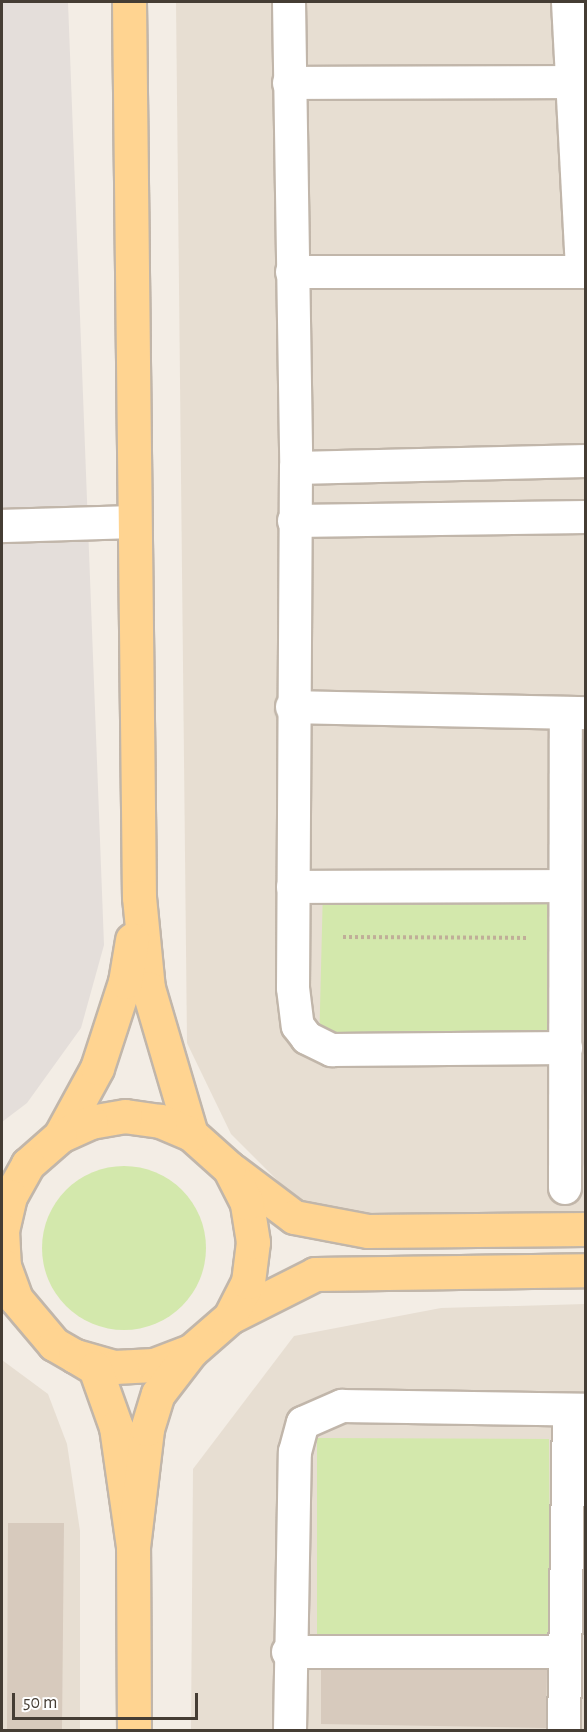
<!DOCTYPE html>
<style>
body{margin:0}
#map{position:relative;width:587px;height:1732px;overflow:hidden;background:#f3ede5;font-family:"Alegreya Sans",sans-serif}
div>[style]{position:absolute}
.residential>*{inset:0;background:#e7ded2}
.industrial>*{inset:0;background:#e4deda}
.green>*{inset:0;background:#d3e8ac}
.round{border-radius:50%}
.building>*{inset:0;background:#d7cabd}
.path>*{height:4px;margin-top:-2px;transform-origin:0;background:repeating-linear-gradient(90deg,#c0ae98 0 3px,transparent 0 6px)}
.roads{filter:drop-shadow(2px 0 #c1b6aa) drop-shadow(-2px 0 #c1b6aa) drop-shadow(0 2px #c1b6aa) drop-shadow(0 -2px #c1b6aa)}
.minor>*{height:32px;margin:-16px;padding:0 16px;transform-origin:16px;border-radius:16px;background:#fff}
.major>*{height:33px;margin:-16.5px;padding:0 16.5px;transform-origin:16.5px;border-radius:16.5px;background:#ffd491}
span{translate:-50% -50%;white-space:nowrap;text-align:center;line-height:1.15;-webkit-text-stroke:6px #fff;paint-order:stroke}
.frame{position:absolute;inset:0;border:3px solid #453d34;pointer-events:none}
.scale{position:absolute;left:12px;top:1693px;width:186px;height:27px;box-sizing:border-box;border:3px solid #453d34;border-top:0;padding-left:8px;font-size:18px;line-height:21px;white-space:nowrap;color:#453d34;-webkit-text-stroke:4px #fff;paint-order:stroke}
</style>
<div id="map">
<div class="residential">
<i style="clip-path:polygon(176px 2px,585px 2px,585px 1233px,351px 1235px,304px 1207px,231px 1134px,187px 1043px)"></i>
<i style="clip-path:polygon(585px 1304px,585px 1730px,191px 1730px,193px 1469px,294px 1336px,441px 1308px)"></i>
<i style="clip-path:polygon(2px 1360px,48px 1394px,67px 1444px,80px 1531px,80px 1730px,2px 1730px)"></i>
</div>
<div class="industrial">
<i style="clip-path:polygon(2px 2px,68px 2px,104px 945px,81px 1028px,27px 1103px,2px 1122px)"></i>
</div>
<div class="green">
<i style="clip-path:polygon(323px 888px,560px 894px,556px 1056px,319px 1050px)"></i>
<i class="round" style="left:42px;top:1166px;width:164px;height:164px"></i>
<i style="clip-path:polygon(317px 1438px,549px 1439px,550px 1641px,317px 1640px)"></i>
</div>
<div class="building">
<i style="clip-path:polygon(8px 1523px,64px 1523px,62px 1730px,7px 1730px)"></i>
<i style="clip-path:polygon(321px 1667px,547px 1670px,546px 1728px,321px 1724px)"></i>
</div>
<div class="path">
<i style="left:343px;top:937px;width:184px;rotate:0.3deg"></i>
</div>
<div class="roads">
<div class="minor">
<i style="left:289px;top:2px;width:466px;rotate:89.1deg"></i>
<i style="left:296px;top:468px;width:520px;rotate:90.33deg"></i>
<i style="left:293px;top:988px;width:38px;rotate:83deg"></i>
<i style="left:298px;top:1026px;width:15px;rotate:53deg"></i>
<i style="left:307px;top:1038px;width:28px;rotate:26deg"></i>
<i style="left:332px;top:1050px;width:234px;rotate:-0.5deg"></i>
<i style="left:568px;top:2px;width:270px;rotate:87deg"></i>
<i style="left:289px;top:83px;width:282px;rotate:-0.2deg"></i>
<i style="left:292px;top:272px;width:294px"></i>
<i style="left:296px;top:468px;width:290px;rotate:-1.4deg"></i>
<i style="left:294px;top:521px;width:292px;rotate:-0.8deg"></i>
<i style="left:2px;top:526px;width:133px;rotate:-1.7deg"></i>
<i style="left:292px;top:707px;width:294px;rotate:1.2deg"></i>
<i style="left:293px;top:887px;width:272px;rotate:-0.2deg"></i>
<i style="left:565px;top:1188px;width:474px;rotate:-89.9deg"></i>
<i style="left:288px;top:1652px;width:275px"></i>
<i style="left:290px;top:1730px;width:278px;rotate:-89deg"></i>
<i style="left:295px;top:1452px;width:30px;rotate:-75deg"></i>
<i style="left:303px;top:1423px;width:43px;rotate:-23.6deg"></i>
<i style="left:342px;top:1406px;width:244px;rotate:0.9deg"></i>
<i style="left:564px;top:1730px;width:320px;rotate:-89.1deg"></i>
</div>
<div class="major">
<i style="left:129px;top:2px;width:895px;rotate:89.36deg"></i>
<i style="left:139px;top:897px;width:91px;rotate:84.4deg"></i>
<i style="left:148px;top:988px;width:152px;rotate:73.6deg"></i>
<i style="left:60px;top:1136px;width:77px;rotate:-61.4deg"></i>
<i style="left:97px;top:1068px;width:90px;rotate:-72deg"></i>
<i style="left:125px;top:982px;width:43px;rotate:-80.5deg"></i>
<i style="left:233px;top:1171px;width:76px;rotate:37deg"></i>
<i style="left:294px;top:1217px;width:75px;rotate:10.7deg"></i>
<i style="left:368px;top:1231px;width:218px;rotate:-0.5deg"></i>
<i style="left:230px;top:1317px;width:95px;rotate:-26.8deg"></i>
<i style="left:315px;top:1274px;width:271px;rotate:-0.8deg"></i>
<i style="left:75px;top:1356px;width:41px;rotate:15.8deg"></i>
<i style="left:114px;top:1367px;width:40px;rotate:-2.9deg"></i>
<i style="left:154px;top:1365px;width:40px;rotate:-21deg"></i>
<i style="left:191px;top:1351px;width:52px;rotate:-41.1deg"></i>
<i style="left:230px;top:1317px;width:39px;rotate:-63deg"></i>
<i style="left:248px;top:1282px;width:40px;rotate:-82.9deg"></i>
<i style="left:253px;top:1242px;width:39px;rotate:-99deg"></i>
<i style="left:247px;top:1203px;width:39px;rotate:-117deg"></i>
<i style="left:229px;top:1168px;width:51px;rotate:-138.2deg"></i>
<i style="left:191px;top:1134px;width:34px;rotate:-157deg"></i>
<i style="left:160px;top:1121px;width:35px;rotate:-172deg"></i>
<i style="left:125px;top:1116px;width:35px;rotate:170deg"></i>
<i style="left:91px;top:1122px;width:34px;rotate:156deg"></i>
<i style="left:60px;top:1136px;width:43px;rotate:138.8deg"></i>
<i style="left:28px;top:1164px;width:37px;rotate:119deg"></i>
<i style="left:10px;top:1196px;width:35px;rotate:103deg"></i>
<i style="left:2px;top:1230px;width:36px;rotate:87deg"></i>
<i style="left:4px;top:1266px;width:35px;rotate:70deg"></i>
<i style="left:16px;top:1299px;width:59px;rotate:49.8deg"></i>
<i style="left:54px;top:1344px;width:24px;rotate:30deg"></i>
<i style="left:75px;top:1356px;width:23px;rotate:31deg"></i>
<i style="left:95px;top:1368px;width:63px;rotate:70.4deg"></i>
<i style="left:116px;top:1427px;width:121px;rotate:81.9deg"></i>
<i style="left:134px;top:1730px;width:183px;rotate:-90.3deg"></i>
<i style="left:133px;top:1547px;width:119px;rotate:-83.2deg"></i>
<i style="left:147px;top:1429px;width:37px;rotate:-73deg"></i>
<i style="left:158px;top:1394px;width:54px;rotate:-52.5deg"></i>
</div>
</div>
<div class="frame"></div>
<div class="scale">50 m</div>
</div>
